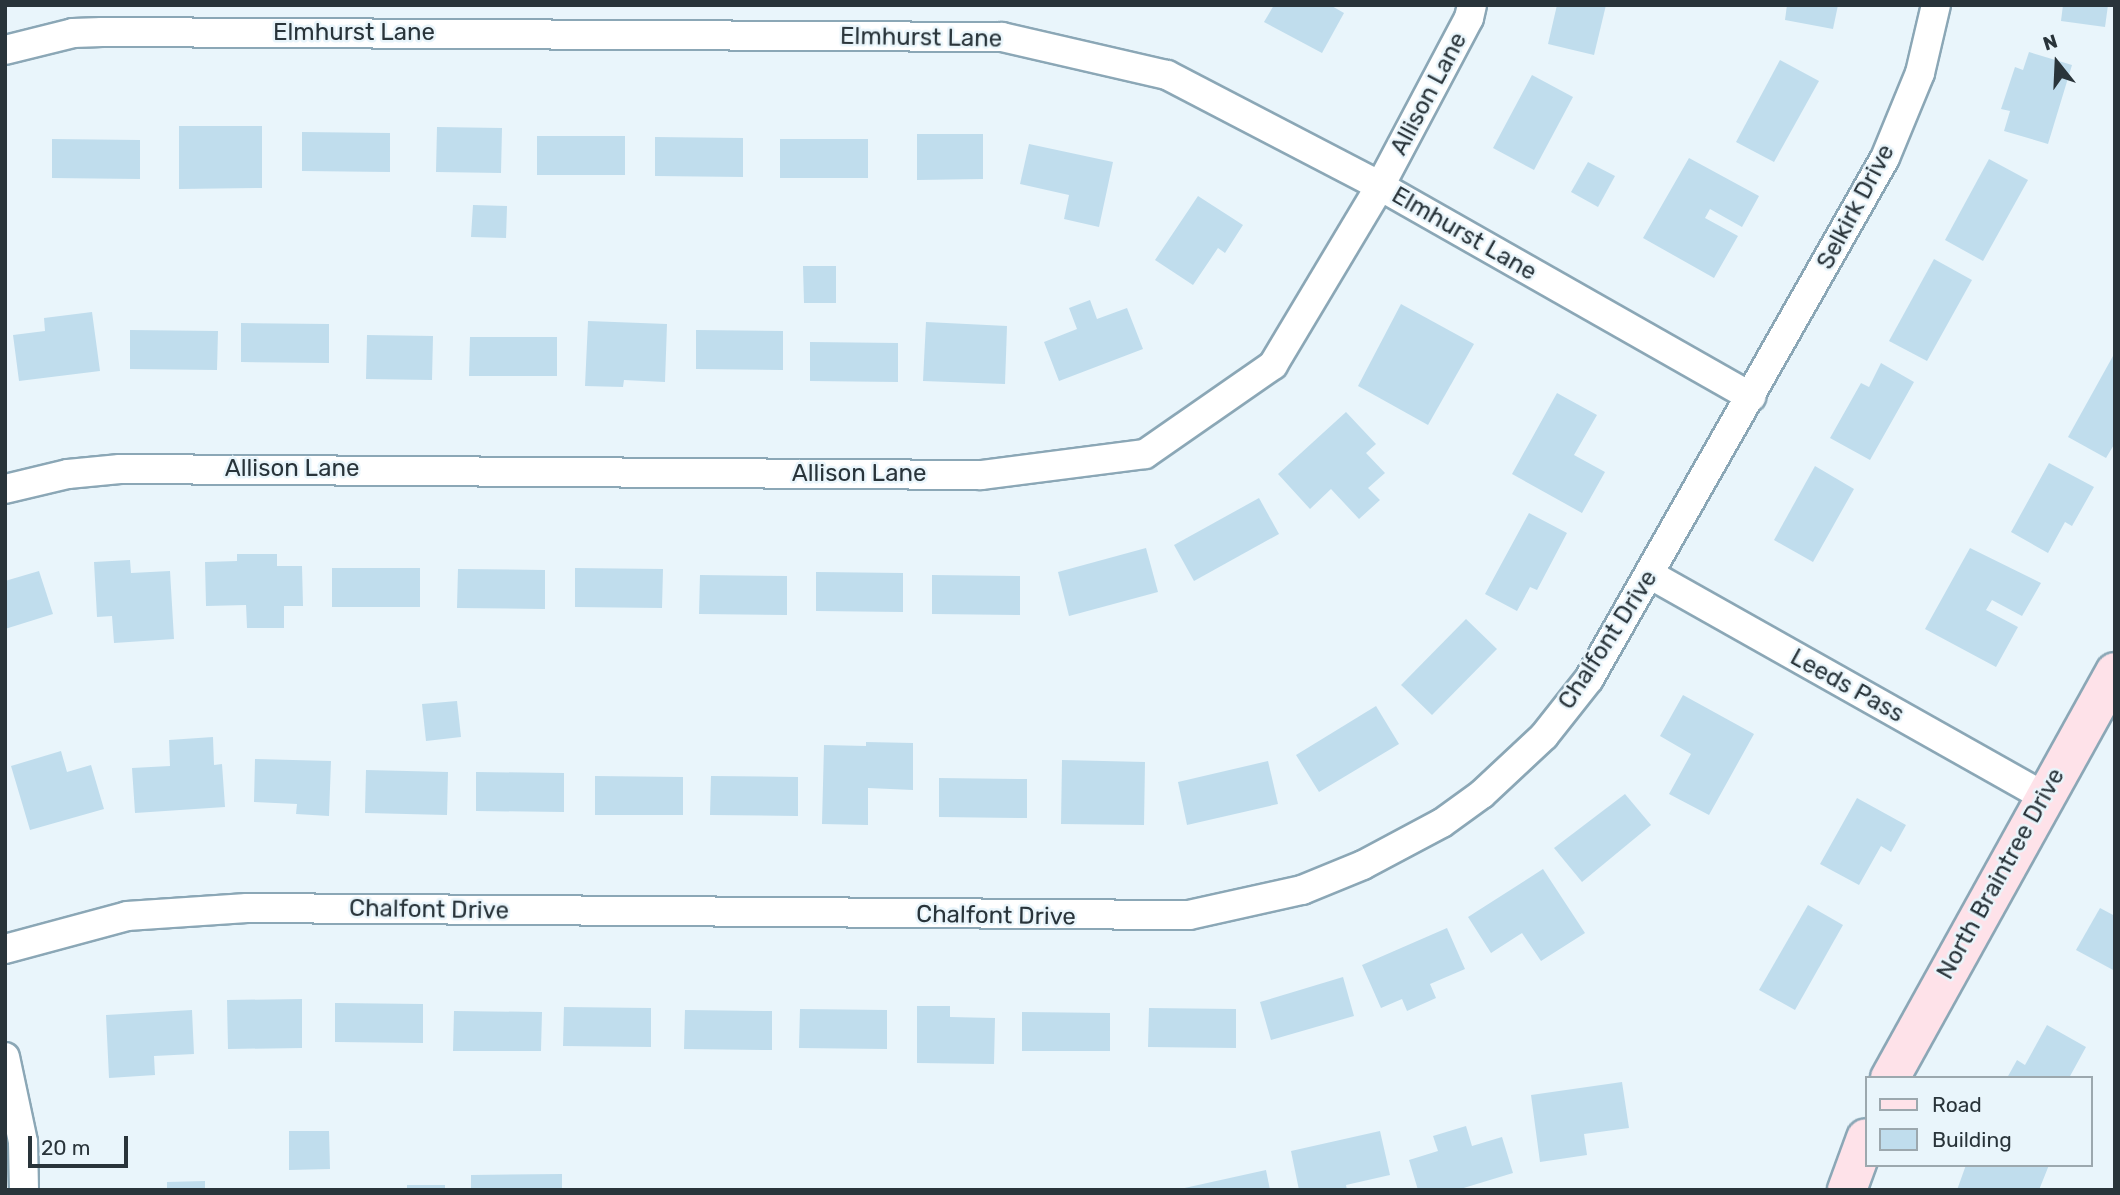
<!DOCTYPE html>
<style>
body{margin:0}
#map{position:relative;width:2120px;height:1195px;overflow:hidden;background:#e9f5fb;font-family:Rubik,sans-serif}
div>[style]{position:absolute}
.building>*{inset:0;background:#c0dded}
.roads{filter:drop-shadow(2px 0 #8ba7b6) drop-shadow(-2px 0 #8ba7b6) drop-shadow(0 2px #8ba7b6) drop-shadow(0 -2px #8ba7b6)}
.street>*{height:28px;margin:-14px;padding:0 14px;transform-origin:14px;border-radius:14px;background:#fff}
.secondary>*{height:38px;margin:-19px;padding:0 19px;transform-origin:19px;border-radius:19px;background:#fee2e9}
span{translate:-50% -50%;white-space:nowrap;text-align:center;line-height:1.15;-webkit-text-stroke:5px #e9f5fb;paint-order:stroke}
.street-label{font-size:24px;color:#29343a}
.frame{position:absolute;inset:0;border:7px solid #29343a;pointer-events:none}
.legend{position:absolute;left:1865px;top:1076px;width:228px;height:91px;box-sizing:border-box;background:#e9f5fb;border:2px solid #9ca8ae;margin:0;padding:9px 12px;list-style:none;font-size:21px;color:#29343a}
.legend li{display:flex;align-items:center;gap:14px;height:35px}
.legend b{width:35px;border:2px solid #9ca8ae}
.north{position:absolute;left:2022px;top:28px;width:70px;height:70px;-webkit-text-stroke:5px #e9f5fb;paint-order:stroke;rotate:342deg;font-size:19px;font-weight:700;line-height:28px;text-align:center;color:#29343a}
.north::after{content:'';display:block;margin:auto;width:24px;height:32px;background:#29343a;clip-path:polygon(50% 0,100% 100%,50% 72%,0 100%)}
.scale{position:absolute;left:28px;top:1136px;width:100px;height:32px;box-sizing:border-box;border:4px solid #29343a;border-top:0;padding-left:9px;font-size:21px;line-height:24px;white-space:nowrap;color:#29343a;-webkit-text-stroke:5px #e9f5fb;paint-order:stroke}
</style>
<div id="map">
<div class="building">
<i style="clip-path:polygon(1274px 5px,1330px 5px,1344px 13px,1322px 53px,1264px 22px)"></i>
<i style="clip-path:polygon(1557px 5px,1606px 5px,1594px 55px,1548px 44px)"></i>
<i style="clip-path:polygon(1787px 5px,1838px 5px,1833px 29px,1785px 20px)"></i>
<i style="clip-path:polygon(2063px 5px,2108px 5px,2105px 27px,2061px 21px)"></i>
<i style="clip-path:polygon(2029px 52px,2072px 65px,2048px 144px,2004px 131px,2010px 111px,2001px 109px,2015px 67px,2023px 70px)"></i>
<i style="clip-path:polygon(1780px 60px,1819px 81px,1774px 162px,1736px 142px)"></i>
<i style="clip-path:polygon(1532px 75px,1573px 97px,1534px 170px,1493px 148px)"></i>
<i style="clip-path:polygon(179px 126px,262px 126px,262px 188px,179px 189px)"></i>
<i style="clip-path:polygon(437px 127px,502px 128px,501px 173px,436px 172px)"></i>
<i style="clip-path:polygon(302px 132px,390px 133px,390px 172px,302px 171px)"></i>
<i style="clip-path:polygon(917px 134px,983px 134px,983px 179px,917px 180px)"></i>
<i style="clip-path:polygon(537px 136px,625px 136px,625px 175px,537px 175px)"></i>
<i style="clip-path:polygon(655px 137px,743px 138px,743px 177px,655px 176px)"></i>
<i style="clip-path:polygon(52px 139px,140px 140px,140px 179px,52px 178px)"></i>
<i style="clip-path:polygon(780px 139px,868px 139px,868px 178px,780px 178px)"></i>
<i style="clip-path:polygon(1029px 144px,1113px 162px,1099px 227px,1064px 219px,1069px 195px,1020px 184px)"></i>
<i style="clip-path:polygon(1689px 158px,1759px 196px,1742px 227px,1710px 209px,1705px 218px,1738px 236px,1714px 278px,1643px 238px)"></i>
<i style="clip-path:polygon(1989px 159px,2028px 180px,1983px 261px,1945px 240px)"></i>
<i style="clip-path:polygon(1588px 162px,1615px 176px,1598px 207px,1571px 192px)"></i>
<i style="clip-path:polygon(1198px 196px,1243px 225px,1225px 253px,1218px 248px,1193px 285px,1155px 260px)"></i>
<i style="clip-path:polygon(473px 205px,507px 206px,506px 238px,471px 237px)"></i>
<i style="clip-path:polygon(1934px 259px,1972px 280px,1927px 361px,1889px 341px)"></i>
<i style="clip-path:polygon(803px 266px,836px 266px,836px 303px,804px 303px)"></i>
<i style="clip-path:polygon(1090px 300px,1097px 319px,1127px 308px,1143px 349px,1059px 381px,1044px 342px,1077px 329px,1069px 308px)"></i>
<i style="clip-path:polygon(1401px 304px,1474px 344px,1428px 425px,1358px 386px)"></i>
<i style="clip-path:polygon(92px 312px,100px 371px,19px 381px,13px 335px,45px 331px,44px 318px)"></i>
<i style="clip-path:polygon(588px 321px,667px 324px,665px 382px,624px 380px,623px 387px,585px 386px)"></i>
<i style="clip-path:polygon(926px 322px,1007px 326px,1005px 384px,923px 381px)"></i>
<i style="clip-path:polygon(241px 323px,329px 324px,329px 363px,241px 362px)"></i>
<i style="clip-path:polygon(130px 330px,218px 331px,217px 370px,130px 369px)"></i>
<i style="clip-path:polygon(696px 330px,783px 331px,783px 370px,696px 369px)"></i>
<i style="clip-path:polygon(367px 335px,433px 336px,432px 380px,366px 379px)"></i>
<i style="clip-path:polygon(470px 337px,557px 337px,557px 376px,469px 376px)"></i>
<i style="clip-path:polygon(810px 342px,898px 343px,898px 382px,810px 381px)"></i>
<i style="clip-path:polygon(2113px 356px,2115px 443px,2106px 458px,2068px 437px)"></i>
<i style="clip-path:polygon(1881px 363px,1914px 382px,1870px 460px,1830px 438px,1861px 383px,1869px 387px)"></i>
<i style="clip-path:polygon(1557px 393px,1597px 415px,1574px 455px,1605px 472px,1582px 513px,1512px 474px)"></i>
<i style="clip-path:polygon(1346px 412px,1376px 444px,1366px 453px,1385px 473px,1368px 488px,1380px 500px,1359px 519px,1331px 489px,1310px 509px,1278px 474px)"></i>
<i style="clip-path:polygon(2049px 463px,2094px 487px,2072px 526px,2065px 522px,2048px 553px,2011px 532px)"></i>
<i style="clip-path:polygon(1815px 466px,1854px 489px,1813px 562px,1774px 540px)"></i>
<i style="clip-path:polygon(1259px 498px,1279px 534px,1194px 581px,1174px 545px)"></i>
<i style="clip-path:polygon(1529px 513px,1567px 533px,1537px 590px,1530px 587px,1517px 611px,1485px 594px)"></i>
<i style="clip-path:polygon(1146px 548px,1158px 592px,1069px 616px,1058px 572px)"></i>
<i style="clip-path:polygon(1970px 548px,2041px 583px,2022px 616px,1992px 600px,1986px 610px,2018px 627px,1996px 667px,1925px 629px)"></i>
<i style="clip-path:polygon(237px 554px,277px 554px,277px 566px,302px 566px,303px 606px,284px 606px,284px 628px,247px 628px,246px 605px,206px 606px,205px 562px,237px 561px)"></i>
<i style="clip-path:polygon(130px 560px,131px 573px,170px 571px,174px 639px,114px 643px,112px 616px,97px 617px,94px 562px)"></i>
<i style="clip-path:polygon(332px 568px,420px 568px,420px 607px,332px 607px)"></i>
<i style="clip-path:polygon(575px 568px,663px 569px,662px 608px,575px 607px)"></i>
<i style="clip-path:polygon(458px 569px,545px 570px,545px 609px,457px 608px)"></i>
<i style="clip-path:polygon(39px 571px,53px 614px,5px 629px,5px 581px)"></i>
<i style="clip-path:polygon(816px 572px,903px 573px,903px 612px,816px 611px)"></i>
<i style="clip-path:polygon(700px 575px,787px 576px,787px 615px,699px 614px)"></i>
<i style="clip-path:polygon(932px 575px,1020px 576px,1020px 615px,932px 614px)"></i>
<i style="clip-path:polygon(1466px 619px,1497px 649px,1432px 715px,1401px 685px)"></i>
<i style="clip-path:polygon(1683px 695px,1754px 734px,1709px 815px,1669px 794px,1691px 754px,1660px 736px)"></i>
<i style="clip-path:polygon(457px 701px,461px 737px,426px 741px,422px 704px)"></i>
<i style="clip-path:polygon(1376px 706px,1399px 744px,1319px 792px,1296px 755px)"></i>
<i style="clip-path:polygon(213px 737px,214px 765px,222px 764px,225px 807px,135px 813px,132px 768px,170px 766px,169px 740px)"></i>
<i style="clip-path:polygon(866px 742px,913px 743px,913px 790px,868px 788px,868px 825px,822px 824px,824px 745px,866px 746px)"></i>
<i style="clip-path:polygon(61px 751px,67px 772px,91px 765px,104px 809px,30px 830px,11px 766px)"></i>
<i style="clip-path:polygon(255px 759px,331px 761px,329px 816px,296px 814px,297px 804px,254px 802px)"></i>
<i style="clip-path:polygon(1062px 760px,1145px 762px,1144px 825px,1061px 824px)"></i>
<i style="clip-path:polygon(1268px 761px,1278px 804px,1187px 825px,1178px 782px)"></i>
<i style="clip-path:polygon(366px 770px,448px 772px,447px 815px,365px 813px)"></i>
<i style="clip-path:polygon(476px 772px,564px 773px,564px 812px,476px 811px)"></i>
<i style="clip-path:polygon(595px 776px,683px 777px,683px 815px,595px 815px)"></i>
<i style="clip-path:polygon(711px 776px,798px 777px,798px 816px,710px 815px)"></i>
<i style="clip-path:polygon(939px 778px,1027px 779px,1027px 818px,939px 817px)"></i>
<i style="clip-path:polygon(1625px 794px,1651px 825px,1582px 882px,1554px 848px)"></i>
<i style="clip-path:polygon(1857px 798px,1906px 825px,1891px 852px,1881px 846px,1859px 885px,1820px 864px)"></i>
<i style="clip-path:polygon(1543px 869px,1585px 933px,1541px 961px,1522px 933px,1491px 953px,1468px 917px)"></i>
<i style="clip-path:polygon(1808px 905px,1843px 925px,1795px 1010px,1759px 990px)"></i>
<i style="clip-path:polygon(2100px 908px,2115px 916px,2115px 971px,2076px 950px)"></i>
<i style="clip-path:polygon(1447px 928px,1465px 969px,1430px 984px,1436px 998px,1407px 1011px,1402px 999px,1381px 1008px,1362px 965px)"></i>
<i style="clip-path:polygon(1343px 977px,1354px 1016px,1271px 1040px,1260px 1002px)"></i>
<i style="clip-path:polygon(302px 999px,302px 1048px,228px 1049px,227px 1000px)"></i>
<i style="clip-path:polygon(335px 1003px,423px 1004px,423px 1043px,335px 1042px)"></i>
<i style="clip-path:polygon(917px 1006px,950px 1006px,950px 1017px,995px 1018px,994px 1064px,917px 1063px)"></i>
<i style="clip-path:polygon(564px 1007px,651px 1008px,651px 1047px,563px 1046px)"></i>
<i style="clip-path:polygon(1149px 1008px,1236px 1009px,1236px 1048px,1148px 1047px)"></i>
<i style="clip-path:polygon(800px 1009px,887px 1010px,887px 1049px,799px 1048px)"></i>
<i style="clip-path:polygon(192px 1010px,194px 1054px,154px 1056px,155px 1075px,109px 1078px,106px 1015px)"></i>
<i style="clip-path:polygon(685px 1010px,772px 1011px,772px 1050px,684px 1049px)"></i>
<i style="clip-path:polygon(454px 1011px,542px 1012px,541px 1051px,453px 1051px)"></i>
<i style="clip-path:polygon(1022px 1012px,1110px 1013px,1110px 1051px,1022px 1051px)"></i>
<i style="clip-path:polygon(2047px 1025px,2086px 1047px,2069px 1078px,2007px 1078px,2017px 1060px,2025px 1065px)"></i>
<i style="clip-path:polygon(1622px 1082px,1629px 1128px,1584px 1134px,1587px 1155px,1540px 1162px,1531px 1095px)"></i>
<i style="clip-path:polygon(1466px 1126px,1472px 1146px,1502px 1137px,1513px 1173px,1457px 1190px,1418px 1190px,1409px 1160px,1438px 1151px,1433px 1136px)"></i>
<i style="clip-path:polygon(289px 1131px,329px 1131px,330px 1169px,289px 1170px)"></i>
<i style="clip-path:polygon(1380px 1131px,1390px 1175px,1346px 1185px,1347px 1190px,1299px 1190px,1291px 1151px)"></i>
<i style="clip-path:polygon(1966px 1165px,2049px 1165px,2039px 1190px,1957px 1190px)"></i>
<i style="clip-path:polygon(1266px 1170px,1270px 1190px,1180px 1190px,1180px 1189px)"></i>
<i style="clip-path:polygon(562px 1174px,562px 1190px,471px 1190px,471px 1175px)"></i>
<i style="clip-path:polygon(205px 1181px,205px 1190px,167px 1190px,167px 1182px)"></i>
<i style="clip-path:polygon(407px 1185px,445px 1185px,445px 1190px,407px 1190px)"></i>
</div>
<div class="roads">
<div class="street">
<i style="left:5px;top:50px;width:70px;rotate:-14deg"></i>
<i style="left:73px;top:33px;width:29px;rotate:-2deg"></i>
<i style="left:102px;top:32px;width:900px;rotate:0.32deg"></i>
<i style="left:1002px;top:37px;width:169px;rotate:13deg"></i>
<i style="left:1167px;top:75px;width:240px;rotate:27.5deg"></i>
<i style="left:1380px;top:186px;width:427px;rotate:29.6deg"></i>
<i style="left:5px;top:489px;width:65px;rotate:-13.4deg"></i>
<i style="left:68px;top:474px;width:52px;rotate:-5.5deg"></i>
<i style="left:120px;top:469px;width:861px;rotate:0.4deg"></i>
<i style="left:981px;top:475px;width:165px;rotate:-7.3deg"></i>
<i style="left:1145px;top:454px;width:156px;rotate:-34.8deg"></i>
<i style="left:1273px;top:365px;width:209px;rotate:-59.1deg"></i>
<i style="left:1380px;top:186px;width:190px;rotate:-62.1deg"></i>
<i style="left:1469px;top:18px;width:13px;rotate:-77deg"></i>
<i style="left:1651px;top:575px;width:450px;rotate:29.4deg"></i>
<i style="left:5px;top:949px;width:126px;rotate:-15.1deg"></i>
<i style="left:127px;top:916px;width:120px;rotate:-3.8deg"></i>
<i style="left:247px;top:908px;width:942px;rotate:0.43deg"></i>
<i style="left:1189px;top:915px;width:116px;rotate:-12.5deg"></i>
<i style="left:1302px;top:890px;width:66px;rotate:-22.3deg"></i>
<i style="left:1363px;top:865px;width:89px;rotate:-28deg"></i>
<i style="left:1442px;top:823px;width:49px;rotate:-35.9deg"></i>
<i style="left:1482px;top:794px;width:85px;rotate:-43.1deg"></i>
<i style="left:1544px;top:736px;width:73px;rotate:-51.7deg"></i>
<i style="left:1589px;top:679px;width:599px;rotate:-60.4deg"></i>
<i style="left:1885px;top:158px;width:92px;rotate:-67.6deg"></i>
<i style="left:1920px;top:73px;width:70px;rotate:-76.8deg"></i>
<i style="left:5px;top:1057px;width:87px;rotate:78deg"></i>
<i style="left:23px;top:1142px;width:48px;rotate:88.8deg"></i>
</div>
<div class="secondary">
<i style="left:1890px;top:1078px;width:464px;rotate:-61deg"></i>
<i style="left:1847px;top:1190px;width:55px;rotate:-69.9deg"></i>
</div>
</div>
<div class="street-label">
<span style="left:354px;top:33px">Elmhurst Lane</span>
<span style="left:921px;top:38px;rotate:1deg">Elmhurst Lane</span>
<span style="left:1429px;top:94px;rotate:-62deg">Allison Lane</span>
<span style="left:1856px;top:207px;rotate:-62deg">Selkirk Drive</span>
<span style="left:1464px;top:234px;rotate:30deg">Elmhurst Lane</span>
<span style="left:292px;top:469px">Allison Lane</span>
<span style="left:859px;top:474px">Allison Lane</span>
<span style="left:1608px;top:640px;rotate:-57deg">Chalfont Drive</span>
<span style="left:1847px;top:686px;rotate:29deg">Leeds Pass</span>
<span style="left:2001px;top:874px;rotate:-61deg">North Braintree Drive</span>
<span style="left:429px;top:910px;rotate:1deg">Chalfont Drive</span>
<span style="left:996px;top:916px;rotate:1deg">Chalfont Drive</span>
</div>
<div class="frame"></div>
<ul class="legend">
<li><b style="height:9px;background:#fee2e9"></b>Road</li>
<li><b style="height:19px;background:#c0dded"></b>Building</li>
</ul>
<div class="north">N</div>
<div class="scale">20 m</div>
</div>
